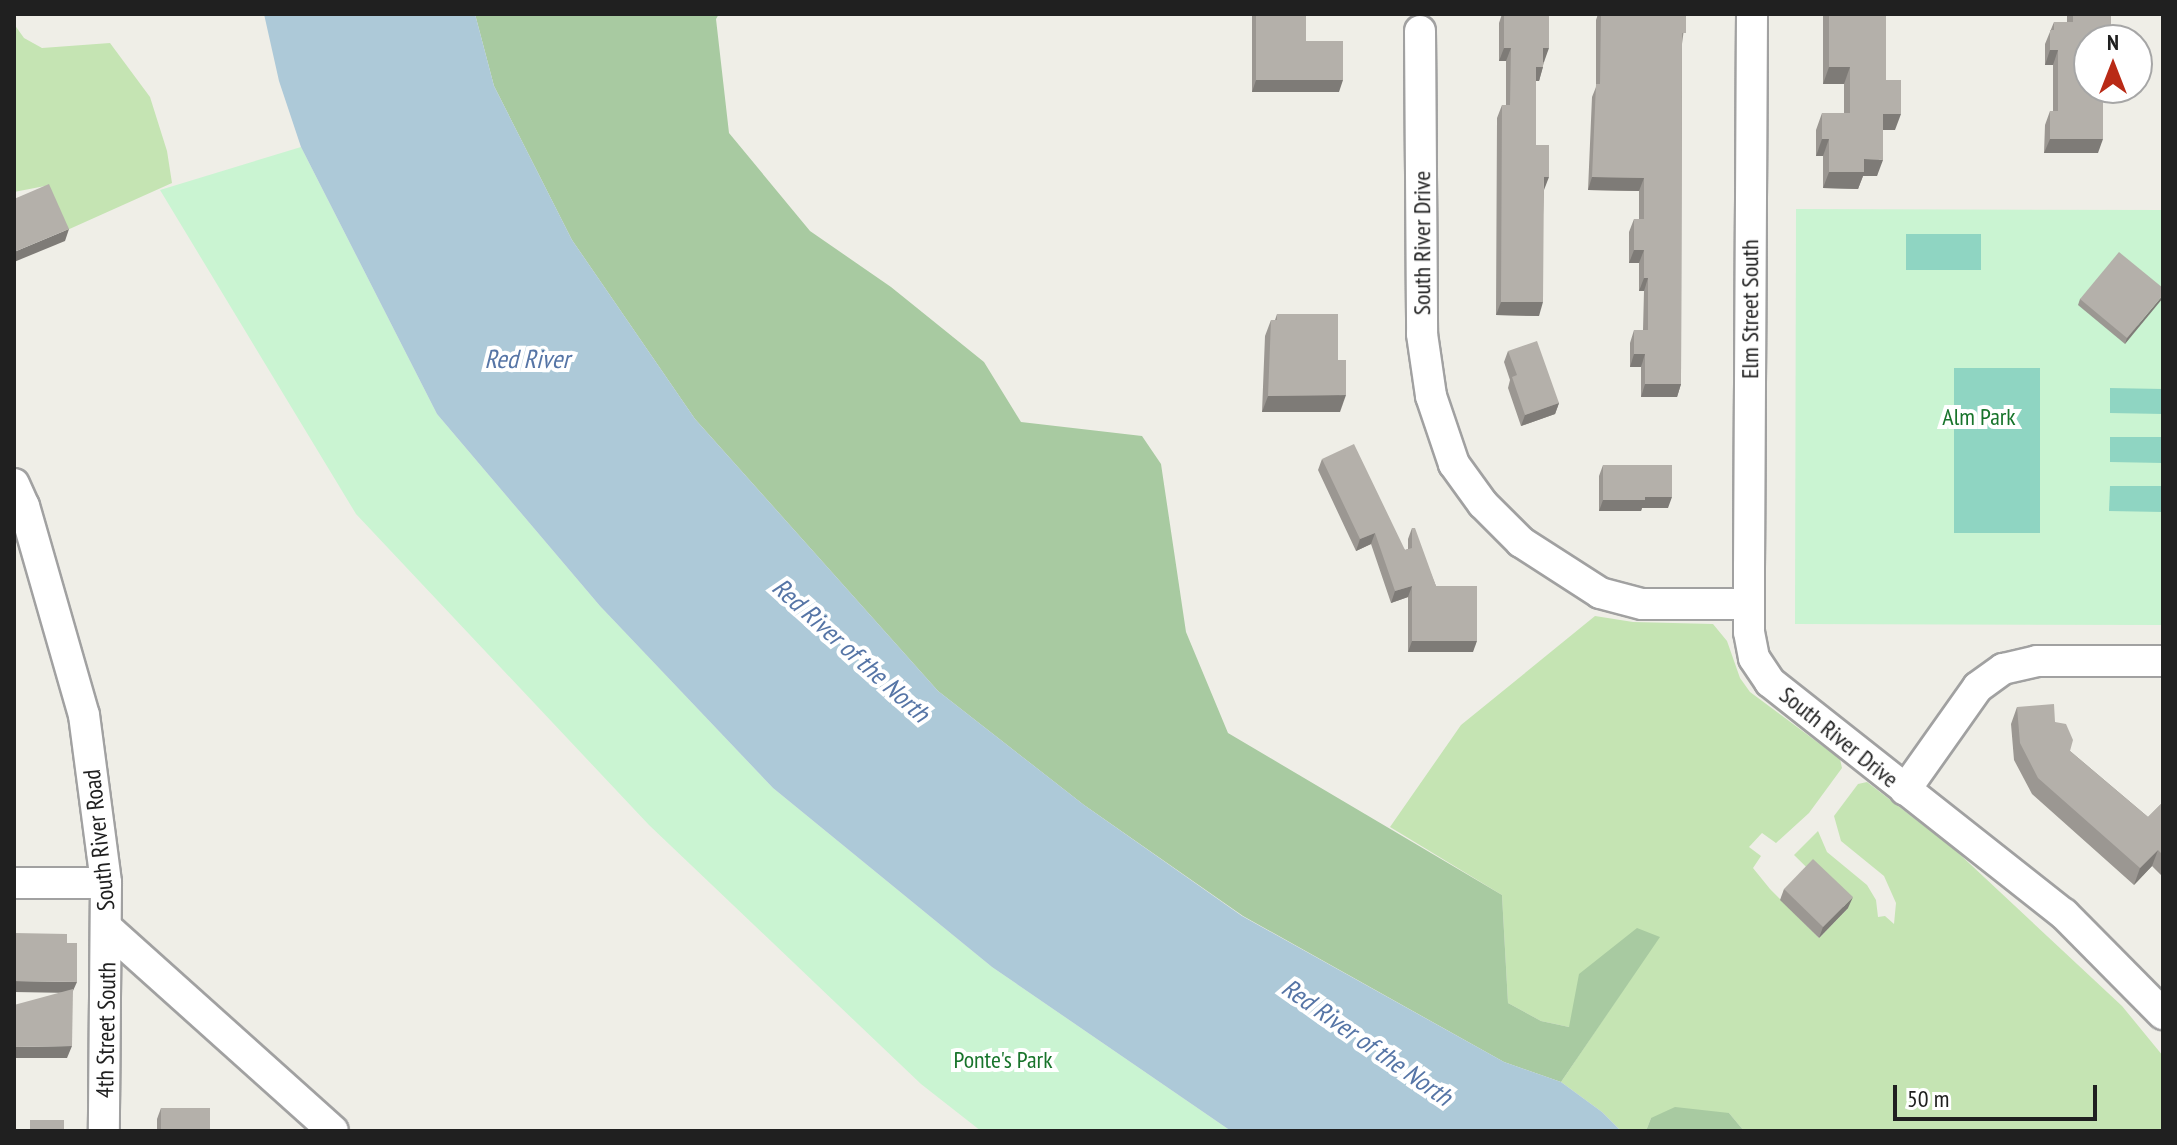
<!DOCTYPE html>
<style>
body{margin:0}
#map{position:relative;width:2177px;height:1145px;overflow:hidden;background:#efeee7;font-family:"PT Sans Narrow",sans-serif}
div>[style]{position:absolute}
.grass>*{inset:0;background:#c5e4b3}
.forest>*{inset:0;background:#a8caa1}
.park>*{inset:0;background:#caf4d2}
.pitch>*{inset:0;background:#8fd5c2}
.water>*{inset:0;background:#adc9d8}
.roads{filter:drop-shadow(2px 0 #a1a1a1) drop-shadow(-2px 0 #a1a1a1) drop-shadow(0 2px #a1a1a1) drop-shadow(0 -2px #a1a1a1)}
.minor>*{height:30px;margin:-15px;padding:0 15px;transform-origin:15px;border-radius:15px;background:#fff}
.wall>*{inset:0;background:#9b9792}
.shaded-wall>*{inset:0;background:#7e7b77}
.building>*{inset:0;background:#b4b0aa}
span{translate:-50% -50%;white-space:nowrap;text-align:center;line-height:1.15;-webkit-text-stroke:8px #fff;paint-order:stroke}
.street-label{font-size:24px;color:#202020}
.park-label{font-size:24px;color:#18742b}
.water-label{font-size:26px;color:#5675a6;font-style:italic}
.frame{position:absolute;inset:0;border:16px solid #202020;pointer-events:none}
.north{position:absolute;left:2073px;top:24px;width:80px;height:80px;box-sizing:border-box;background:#fff;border:2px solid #a6a6a6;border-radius:50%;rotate:0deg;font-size:22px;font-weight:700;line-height:32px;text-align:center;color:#202020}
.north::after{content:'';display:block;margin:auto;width:28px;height:36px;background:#b92a16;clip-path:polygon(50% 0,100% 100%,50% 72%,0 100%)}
.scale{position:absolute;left:1893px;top:1085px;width:204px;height:36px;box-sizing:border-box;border:4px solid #202020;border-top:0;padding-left:10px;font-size:24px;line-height:28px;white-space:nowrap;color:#202020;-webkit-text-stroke:6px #fff;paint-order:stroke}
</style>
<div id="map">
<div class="grass">
<i style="clip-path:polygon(14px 24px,24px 38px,42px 48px,110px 43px,150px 97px,167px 151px,172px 183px,65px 231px,45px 186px,14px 192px)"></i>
<i style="clip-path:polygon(1595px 616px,1633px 622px,1713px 624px,1727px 641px,1740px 678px,1750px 692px,1840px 759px,1842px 768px,1809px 813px,1776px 843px,1762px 833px,1749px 847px,1761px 856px,1753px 868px,1770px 889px,1819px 938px,1848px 908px,1794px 855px,1818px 831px,1827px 852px,1867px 885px,1876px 900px,1878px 917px,1885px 916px,1894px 924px,1896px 903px,1884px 876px,1841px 841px,1834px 816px,1858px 784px,1867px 782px,1954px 849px,2122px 1006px,2163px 1056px,2163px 1131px,1744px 1131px,1729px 1113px,1651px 1118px,1646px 1131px,1621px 1131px,1602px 1112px,1561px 1082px,1659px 937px,1569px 1027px,1541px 1021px,1508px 1003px,1502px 895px,1390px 827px,1461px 725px)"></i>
</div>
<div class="forest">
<i style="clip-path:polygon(475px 14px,719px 14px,716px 19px,729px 133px,810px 231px,891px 287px,984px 362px,1021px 422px,1142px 436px,1161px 464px,1186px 632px,1228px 733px,1502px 895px,1508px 1003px,1541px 1021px,1569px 1027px,1579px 974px,1637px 928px,1660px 937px,1561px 1082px,1504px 1062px,1243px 916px,1084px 805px,938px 691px,695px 419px,572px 240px,494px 86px)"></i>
<i style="clip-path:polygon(1675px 1107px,1729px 1113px,1744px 1131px,1646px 1131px,1651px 1118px)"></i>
</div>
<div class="park">
<i style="clip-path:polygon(301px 147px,437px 414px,600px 606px,773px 788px,992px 967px,1231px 1131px,981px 1131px,921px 1084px,649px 825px,356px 514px,160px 190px)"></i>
<i style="clip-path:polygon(1796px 209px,2163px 210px,2163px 625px,1795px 624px)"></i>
</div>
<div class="pitch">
<i style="clip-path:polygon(1906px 234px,1981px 234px,1981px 270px,1906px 270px)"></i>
<i style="clip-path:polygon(1954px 368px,2040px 368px,2040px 533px,1954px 533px)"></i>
<i style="clip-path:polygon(2110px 388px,2163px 389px,2163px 414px,2110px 413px)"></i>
<i style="clip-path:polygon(2110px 437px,2163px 437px,2163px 463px,2110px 462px)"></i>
<i style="clip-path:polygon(2110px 486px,2163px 486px,2163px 512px,2109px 511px)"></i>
</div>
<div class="water">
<i style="clip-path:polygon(264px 14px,475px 14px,494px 86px,572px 240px,695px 419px,938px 691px,1084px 805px,1242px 916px,1504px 1062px,1561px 1082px,1602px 1112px,1621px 1131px,1231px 1131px,992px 967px,773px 788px,600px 606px,437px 414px,301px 147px,279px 81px)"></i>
</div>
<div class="roads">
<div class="minor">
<i style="left:1752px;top:14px;width:552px;rotate:90.31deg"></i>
<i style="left:1749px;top:566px;width:66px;rotate:90deg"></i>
<i style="left:1749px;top:632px;width:26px;rotate:79deg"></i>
<i style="left:1754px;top:658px;width:29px;rotate:56deg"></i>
<i style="left:1770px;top:682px;width:375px;rotate:38.3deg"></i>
<i style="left:2064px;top:914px;width:141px;rotate:45.3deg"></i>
<i style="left:1420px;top:31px;width:303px;rotate:89.6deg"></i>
<i style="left:1422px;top:334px;width:63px;rotate:81.7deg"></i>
<i style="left:1431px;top:396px;width:72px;rotate:71.3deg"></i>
<i style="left:1454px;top:464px;width:49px;rotate:54.1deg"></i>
<i style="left:1483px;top:504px;width:54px;rotate:45deg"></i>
<i style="left:1521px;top:542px;width:94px;rotate:32.8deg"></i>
<i style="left:1600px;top:593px;width:43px;rotate:14.7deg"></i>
<i style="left:1642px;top:604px;width:107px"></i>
<i style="left:14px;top:484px;width:24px;rotate:66deg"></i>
<i style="left:24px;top:506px;width:217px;rotate:74deg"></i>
<i style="left:84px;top:715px;width:169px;rotate:82.5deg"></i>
<i style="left:106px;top:883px;width:248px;rotate:90.5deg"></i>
<i style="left:1905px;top:790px;width:126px;rotate:-54.7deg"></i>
<i style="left:1978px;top:687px;width:31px;rotate:-36deg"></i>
<i style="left:2003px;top:669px;width:35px;rotate:-13deg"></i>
<i style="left:2037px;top:661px;width:126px"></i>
<i style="left:14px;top:883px;width:92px"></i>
<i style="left:108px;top:929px;width:302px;rotate:41.9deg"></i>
</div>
</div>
<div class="wall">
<i style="clip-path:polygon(1252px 14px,1306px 14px,1306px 41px,1339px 92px,1252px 92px)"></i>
<i style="clip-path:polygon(1502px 14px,1549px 14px,1544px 62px,1539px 81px,1536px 81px,1536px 145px,1544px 190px,1539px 316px,1496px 315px,1497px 118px,1502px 105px,1506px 105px,1506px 61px,1499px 61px,1499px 23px)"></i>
<i style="clip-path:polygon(1598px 14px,1686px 14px,1682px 44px,1681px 384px,1677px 397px,1641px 397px,1641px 367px,1630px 367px,1630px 343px,1634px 330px,1643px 330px,1644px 291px,1639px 291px,1639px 263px,1629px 263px,1629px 232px,1634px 219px,1639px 219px,1639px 191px,1588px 190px,1592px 97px,1596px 87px,1596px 20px)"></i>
<i style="clip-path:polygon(1823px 14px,1886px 14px,1886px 80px,1895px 130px,1883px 130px,1877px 176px,1863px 176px,1858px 189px,1823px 188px,1823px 156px,1816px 156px,1816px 130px,1822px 113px,1844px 113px,1844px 84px,1823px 84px)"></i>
<i style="clip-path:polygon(2067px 14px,2111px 14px,2089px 40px,2098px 153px,2044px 153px,2045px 125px,2050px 111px,2053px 111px,2053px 65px,2045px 65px,2045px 44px,2054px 22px,2067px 22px)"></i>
<i style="clip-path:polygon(2163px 288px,2125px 344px,2078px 305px,2080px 299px)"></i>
<i style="clip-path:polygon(1277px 314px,1338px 360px,1340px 412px,1262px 412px,1265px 336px,1271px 320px,1275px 320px)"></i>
<i style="clip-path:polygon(1508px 351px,1559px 403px,1555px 414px,1521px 426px,1508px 388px,1510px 380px,1504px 362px)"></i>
<i style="clip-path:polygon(1322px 459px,1405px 550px,1408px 549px,1408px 539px,1412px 528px,1436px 586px,1473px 652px,1408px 652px,1408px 597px,1391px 603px,1371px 544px,1356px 551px,1318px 470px)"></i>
<i style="clip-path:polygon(1603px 465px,1668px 508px,1642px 508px,1641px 511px,1599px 511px,1599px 476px)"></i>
<i style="clip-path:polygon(2017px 707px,2055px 722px,2070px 751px,2148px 817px,2163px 802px,2163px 877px,2152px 866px,2134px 885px,2032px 794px,2014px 760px,2011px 724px)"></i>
<i style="clip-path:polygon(1784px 889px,1848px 908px,1819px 938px,1780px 900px)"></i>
<i style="clip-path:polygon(161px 1108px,210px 1131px,157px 1131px,157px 1119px)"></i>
</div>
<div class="shaded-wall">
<i style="clip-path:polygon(2103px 31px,2111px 31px,2108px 40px,2100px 40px)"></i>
<i style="clip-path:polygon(1504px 48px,1511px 48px,1506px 61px,1499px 61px)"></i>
<i style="clip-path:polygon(1543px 48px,1549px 48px,1544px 62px,1539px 62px)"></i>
<i style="clip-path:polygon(2050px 50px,2058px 50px,2053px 65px,2045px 65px)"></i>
<i style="clip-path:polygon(1536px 67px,1543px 67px,1539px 81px,1531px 81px)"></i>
<i style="clip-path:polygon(1829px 67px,1850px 67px,1844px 84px,1823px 84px)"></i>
<i style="clip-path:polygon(1256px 80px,1343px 80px,1339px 92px,1252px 92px)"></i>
<i style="clip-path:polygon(1883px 114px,1901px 114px,1895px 130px,1877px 130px)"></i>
<i style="clip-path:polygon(1822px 139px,1829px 139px,1823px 156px,1816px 156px)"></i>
<i style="clip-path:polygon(2050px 139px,2103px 139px,2098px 153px,2044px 153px)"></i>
<i style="clip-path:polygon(1864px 159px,1883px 160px,1877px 176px,1863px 176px,1858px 189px,1823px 188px,1829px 172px)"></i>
<i style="clip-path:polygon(1544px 177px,1549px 177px,1544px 190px)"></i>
<i style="clip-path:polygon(1592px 177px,1644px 178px,1639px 191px,1588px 190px)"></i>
<i style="clip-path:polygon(69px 229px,65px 241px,14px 262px,14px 252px)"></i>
<i style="clip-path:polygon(1634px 250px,1644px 250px,1639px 263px,1629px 263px)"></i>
<i style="clip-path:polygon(1644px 278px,1648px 278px,1644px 291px,1639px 291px)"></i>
<i style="clip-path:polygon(2163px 295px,2163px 298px,2125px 344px,2127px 338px)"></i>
<i style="clip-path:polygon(1501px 302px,1543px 302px,1539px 316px,1496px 315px)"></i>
<i style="clip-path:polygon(1634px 354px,1645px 354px,1641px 367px,1630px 367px)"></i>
<i style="clip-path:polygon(1645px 384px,1681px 384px,1677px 397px,1641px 397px)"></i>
<i style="clip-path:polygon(1346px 395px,1340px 412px,1262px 412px,1268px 396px)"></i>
<i style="clip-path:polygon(1559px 403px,1555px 414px,1521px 426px,1525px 415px)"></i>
<i style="clip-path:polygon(1645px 497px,1672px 497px,1668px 508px,1642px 508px,1641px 511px,1599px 511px,1603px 500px)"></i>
<i style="clip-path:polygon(1375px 533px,1371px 544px,1356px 551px,1360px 539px)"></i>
<i style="clip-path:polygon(1412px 586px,1408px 597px,1391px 603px,1395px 591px)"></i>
<i style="clip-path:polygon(1412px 641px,1477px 641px,1473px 652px,1408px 652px)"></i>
<i style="clip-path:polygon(2158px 850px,2152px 866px,2134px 885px,2140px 868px)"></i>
<i style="clip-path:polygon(1853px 897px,1848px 908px,1819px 938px,1823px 927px)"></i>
<i style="clip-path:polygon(14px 981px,77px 982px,72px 993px,14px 992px)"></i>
<i style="clip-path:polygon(72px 1046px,67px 1058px,14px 1058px,14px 1047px)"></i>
</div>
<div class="building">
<i style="clip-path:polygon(1256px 14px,1306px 14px,1306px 41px,1343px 41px,1343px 80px,1256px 80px)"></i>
<i style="clip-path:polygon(1504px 14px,1549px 14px,1549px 48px,1543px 48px,1543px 67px,1536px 67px,1536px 145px,1549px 145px,1549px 177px,1544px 177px,1543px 302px,1501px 302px,1502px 105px,1510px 105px,1511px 48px,1504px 48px)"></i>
<i style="clip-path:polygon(1601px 14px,1686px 14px,1686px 33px,1682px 33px,1681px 384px,1645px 384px,1645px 354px,1634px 354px,1634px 330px,1648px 330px,1648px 278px,1644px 278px,1644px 250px,1634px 250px,1634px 219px,1644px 219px,1644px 178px,1592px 177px,1596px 84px,1600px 84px)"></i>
<i style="clip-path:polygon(1829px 14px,1886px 14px,1886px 80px,1901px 80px,1901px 114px,1883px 114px,1883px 160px,1864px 159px,1864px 172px,1829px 172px,1829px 139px,1822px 139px,1822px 113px,1850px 113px,1850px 67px,1829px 67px)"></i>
<i style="clip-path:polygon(2073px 14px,2111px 14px,2111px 31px,2103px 31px,2103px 40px,2089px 40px,2089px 88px,2103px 88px,2103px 139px,2050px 139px,2050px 111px,2058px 111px,2058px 50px,2050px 50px,2050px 30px,2054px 30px,2054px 22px,2073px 22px)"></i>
<i style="clip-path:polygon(49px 184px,69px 229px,14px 252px,14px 199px)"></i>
<i style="clip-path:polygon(2119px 252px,2163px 288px,2163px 295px,2127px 338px,2080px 299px)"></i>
<i style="clip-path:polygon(1277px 314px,1338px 314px,1338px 360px,1346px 360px,1346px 395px,1268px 396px,1271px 320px,1277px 320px)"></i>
<i style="clip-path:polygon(1537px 341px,1559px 403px,1525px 415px,1512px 377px,1517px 375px,1508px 351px)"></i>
<i style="clip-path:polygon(1354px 444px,1405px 550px,1412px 548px,1412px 528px,1415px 528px,1436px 586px,1477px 586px,1477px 641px,1412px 641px,1412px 586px,1395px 591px,1375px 533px,1360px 539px,1322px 459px)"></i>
<i style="clip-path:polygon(1603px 465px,1672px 465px,1672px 497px,1645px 497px,1645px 500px,1603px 500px)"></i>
<i style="clip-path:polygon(2054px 704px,2055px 722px,2066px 724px,2073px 740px,2070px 751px,2148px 817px,2163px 802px,2163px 855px,2158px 850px,2140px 868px,2038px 778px,2020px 743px,2017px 707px)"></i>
<i style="clip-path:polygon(1813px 859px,1853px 897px,1823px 927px,1784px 889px)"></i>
<i style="clip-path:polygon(14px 933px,67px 934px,67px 943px,77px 943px,77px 982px,14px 981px)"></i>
<i style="clip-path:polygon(73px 989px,72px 1046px,14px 1047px,14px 1005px)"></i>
<i style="clip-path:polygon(161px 1108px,210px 1108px,210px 1131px,161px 1131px)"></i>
<i style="clip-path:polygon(30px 1120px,64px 1120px,64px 1131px,30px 1131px)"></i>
</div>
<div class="street-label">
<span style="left:1422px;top:243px;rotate:-90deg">South River Drive</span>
<span style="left:1750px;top:309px;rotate:-90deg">Elm Street South</span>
<span style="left:1839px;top:737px;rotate:39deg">South River Drive</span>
<span style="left:99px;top:840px;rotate:-96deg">South River Road</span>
<span style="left:106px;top:1030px;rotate:-89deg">4th Street South</span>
</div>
<div class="park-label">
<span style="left:1979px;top:417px">Alm Park</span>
<span style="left:1003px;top:1060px">Ponte's Park</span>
</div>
<div class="water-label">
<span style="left:527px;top:359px">Red River</span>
<span style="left:851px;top:650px;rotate:42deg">Red River of the North</span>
<span style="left:1367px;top:1042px;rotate:35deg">Red River of the North</span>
</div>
<div class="frame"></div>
<div class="north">N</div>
<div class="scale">50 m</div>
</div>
